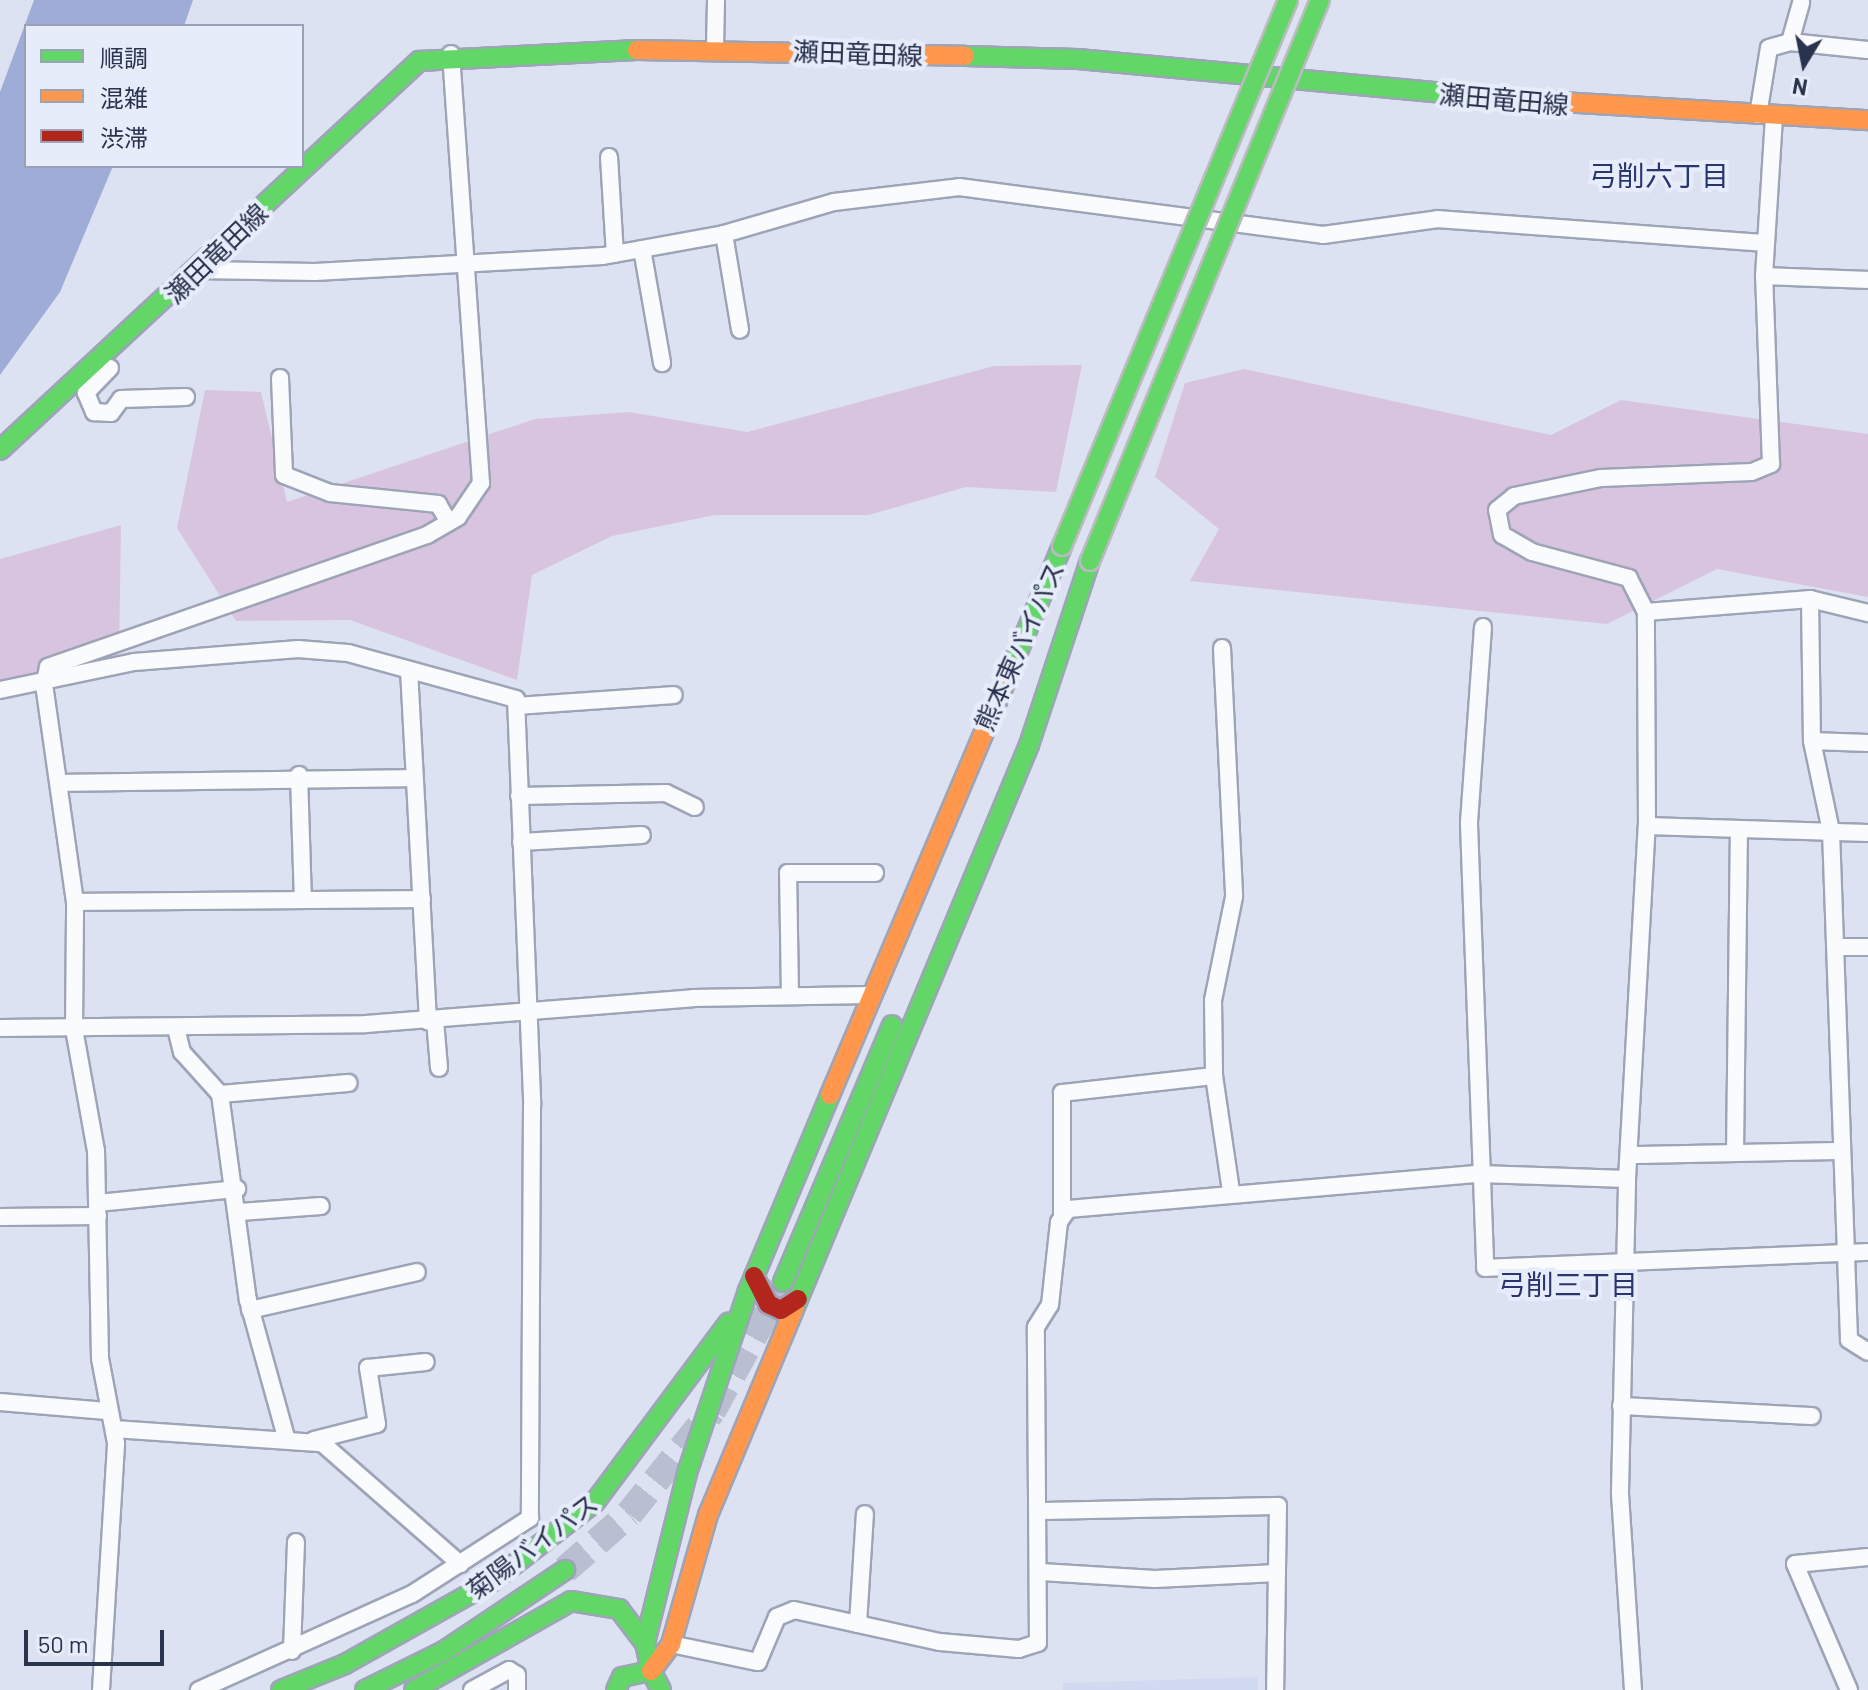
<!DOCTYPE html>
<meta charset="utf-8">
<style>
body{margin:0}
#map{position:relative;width:1868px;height:1690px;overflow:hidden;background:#dde2f2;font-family:Barlow,"Noto Sans JP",sans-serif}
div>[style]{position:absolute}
.built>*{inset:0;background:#d2daf2}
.green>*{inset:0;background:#d9c4df}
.water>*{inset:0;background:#9facd7}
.highway-tunnel>*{height:28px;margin-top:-14px;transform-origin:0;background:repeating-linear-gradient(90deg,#b9bfd1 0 28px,transparent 0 42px)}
.roads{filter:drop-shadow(2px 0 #9ea4b7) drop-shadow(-2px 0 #9ea4b7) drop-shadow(0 2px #9ea4b7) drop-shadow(0 -2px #9ea4b7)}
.street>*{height:16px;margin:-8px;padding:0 8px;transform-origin:8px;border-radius:8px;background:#fafbfd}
.fast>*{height:18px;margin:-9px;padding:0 9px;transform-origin:9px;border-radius:9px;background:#63d668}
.slow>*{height:18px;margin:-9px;padding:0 9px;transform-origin:9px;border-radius:9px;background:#ff974d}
.jam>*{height:18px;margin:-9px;padding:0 9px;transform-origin:9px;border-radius:9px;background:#b3261e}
.bridges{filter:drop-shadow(2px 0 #bdb9c0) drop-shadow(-2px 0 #bdb9c0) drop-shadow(0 2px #bdb9c0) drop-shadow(0 -2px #bdb9c0)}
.fast-bridge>*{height:18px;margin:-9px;padding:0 9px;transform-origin:9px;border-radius:9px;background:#63d668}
span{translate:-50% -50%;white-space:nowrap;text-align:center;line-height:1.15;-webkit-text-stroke:8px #e7ecfa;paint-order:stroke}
.street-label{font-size:26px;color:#2a334e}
.neighbourhood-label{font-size:28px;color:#28356f}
.legend{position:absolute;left:24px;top:24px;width:280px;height:144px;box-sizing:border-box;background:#e7ecfa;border:2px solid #9ba2b5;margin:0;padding:10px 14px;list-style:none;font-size:24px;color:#2a334e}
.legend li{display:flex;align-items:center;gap:16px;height:40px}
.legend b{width:40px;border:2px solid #9ba2b5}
.north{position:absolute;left:1764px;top:24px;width:80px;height:80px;-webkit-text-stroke:6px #e7ecfa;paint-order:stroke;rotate:190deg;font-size:22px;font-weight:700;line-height:32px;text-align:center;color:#2a334e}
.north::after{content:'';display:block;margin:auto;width:28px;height:36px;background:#2a334e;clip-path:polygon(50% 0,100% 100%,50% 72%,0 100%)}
.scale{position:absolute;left:24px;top:1630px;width:140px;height:36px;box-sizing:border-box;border:4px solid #2a334e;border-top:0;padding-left:10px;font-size:24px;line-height:28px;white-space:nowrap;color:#2a334e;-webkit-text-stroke:6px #e7ecfa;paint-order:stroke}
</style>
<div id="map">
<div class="built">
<i style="clip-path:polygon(1258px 1677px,1258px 1690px,1063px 1690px,1063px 1683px)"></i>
</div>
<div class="green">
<i style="clip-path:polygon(1082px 365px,1056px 492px,966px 487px,869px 515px,715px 515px,612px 536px,532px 575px,517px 680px,350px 620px,236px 621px,177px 528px,205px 390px,261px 392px,287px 502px,535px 419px,629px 412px,747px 432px,994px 366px)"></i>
<i style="clip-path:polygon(1244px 369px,1551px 435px,1621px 400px,1868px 434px,1868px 597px,1717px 569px,1607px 624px,1190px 581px,1219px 529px,1155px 477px,1185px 383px)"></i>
<i style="clip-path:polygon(121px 525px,119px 654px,0 684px,0 559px)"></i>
</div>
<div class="water">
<i style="clip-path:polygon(34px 0,193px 0,184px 26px,26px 26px,26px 166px,113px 166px,60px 292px,0 375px,0 92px)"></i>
</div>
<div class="highway-tunnel">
<i style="left:565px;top:1570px;width:85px;rotate:-41.2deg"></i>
<i style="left:629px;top:1514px;width:132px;rotate:-51.1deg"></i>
<i style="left:712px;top:1411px;width:143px;rotate:-61.1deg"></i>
</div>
<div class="roads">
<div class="street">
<i style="left:1790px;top:42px;width:41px;rotate:-74.2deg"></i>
<i style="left:715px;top:48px;width:48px;rotate:-88.8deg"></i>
<i style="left:1758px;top:115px;width:68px;rotate:-80.7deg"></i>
<i style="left:1769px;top:48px;width:22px;rotate:-16deg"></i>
<i style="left:1790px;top:42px;width:78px;rotate:5.9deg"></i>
<i style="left:609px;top:157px;width:97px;rotate:86.5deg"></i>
<i style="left:724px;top:234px;width:97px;rotate:80.5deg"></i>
<i style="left:642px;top:249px;width:116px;rotate:80deg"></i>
<i style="left:199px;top:270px;width:116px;rotate:1deg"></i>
<i style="left:315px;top:272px;width:288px;rotate:-3.2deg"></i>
<i style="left:603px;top:256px;width:123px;rotate:-10.3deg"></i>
<i style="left:724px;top:234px;width:115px;rotate:-16.2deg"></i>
<i style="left:834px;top:202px;width:126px;rotate:-6.8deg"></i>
<i style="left:959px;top:187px;width:367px;rotate:7.5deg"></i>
<i style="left:1323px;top:235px;width:116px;rotate:-7.9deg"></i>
<i style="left:1438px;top:219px;width:328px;rotate:4.2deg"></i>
<i style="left:1764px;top:276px;width:104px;rotate:2.2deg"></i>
<i style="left:110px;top:368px;width:35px;rotate:134deg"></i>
<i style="left:86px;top:393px;width:21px;rotate:67deg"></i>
<i style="left:94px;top:412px;width:17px;rotate:3deg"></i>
<i style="left:111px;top:413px;width:17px;rotate:-54deg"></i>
<i style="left:121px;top:399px;width:65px;rotate:-1.8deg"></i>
<i style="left:280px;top:378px;width:97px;rotate:87.6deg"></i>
<i style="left:284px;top:475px;width:49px;rotate:21.4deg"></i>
<i style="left:330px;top:493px;width:109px;rotate:5.8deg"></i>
<i style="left:438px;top:504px;width:21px;rotate:59deg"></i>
<i style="left:1810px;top:599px;width:142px;rotate:89.2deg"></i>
<i style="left:1812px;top:741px;width:92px;rotate:78.1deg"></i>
<i style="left:1831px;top:831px;width:509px;rotate:87.97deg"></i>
<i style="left:1849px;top:1340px;width:22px;rotate:32deg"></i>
<i style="left:1646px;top:612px;width:38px;rotate:-117deg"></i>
<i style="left:1629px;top:578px;width:100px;rotate:-165deg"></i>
<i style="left:1532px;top:552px;width:34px;rotate:-150deg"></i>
<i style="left:1502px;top:535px;width:25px;rotate:-101deg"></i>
<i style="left:1497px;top:510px;width:22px;rotate:-39deg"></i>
<i style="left:1514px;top:496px;width:89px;rotate:-11.7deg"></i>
<i style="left:1601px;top:478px;width:151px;rotate:-2.3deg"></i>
<i style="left:1752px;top:472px;width:21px;rotate:-23deg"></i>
<i style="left:1771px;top:464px;width:188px;rotate:-92.1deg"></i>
<i style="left:1764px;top:276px;width:160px;rotate:-86.4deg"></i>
<i style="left:1483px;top:627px;width:197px;rotate:94.1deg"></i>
<i style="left:1469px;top:824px;width:444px;rotate:87.9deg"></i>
<i style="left:1485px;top:1268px;width:383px;rotate:-2.4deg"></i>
<i style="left:1222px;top:648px;width:249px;rotate:87.2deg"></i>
<i style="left:1234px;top:897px;width:105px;rotate:101.5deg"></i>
<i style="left:1213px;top:1000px;width:76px;rotate:89.2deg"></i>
<i style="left:1214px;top:1076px;width:116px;rotate:81.6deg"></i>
<i style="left:409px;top:670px;width:352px;rotate:86.9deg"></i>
<i style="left:0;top:690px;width:137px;rotate:-11.8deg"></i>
<i style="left:134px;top:662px;width:165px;rotate:-4.5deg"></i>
<i style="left:298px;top:649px;width:50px;rotate:4.6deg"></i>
<i style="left:348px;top:653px;width:174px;rotate:15.3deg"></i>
<i style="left:516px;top:699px;width:407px;rotate:87.7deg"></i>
<i style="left:532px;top:1106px;width:412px;rotate:90.3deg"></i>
<i style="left:530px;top:1518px;width:140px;rotate:147.2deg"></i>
<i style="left:412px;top:1594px;width:234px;rotate:155.7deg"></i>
<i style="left:517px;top:706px;width:157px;rotate:-4deg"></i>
<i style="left:1812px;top:741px;width:56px;rotate:2deg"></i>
<i style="left:299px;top:775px;width:125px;rotate:88.2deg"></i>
<i style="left:63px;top:783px;width:351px;rotate:-0.8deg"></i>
<i style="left:519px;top:796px;width:147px;rotate:-1.2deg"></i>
<i style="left:666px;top:793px;width:32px;rotate:26deg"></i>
<i style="left:1647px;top:826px;width:221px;rotate:1.8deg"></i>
<i style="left:521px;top:842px;width:121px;rotate:-3.3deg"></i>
<i style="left:75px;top:902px;width:347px;rotate:-0.5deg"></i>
<i style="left:1836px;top:947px;width:32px"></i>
<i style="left:790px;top:996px;width:123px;rotate:-90.9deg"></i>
<i style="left:788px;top:873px;width:87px"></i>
<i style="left:435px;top:1020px;width:48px;rotate:85.2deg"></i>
<i style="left:0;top:1028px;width:366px;rotate:-0.6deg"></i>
<i style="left:366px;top:1024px;width:328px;rotate:-4.5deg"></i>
<i style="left:693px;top:998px;width:178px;rotate:-1deg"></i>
<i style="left:176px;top:1028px;width:25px;rotate:76deg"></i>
<i style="left:182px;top:1052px;width:57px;rotate:47.9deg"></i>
<i style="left:220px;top:1094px;width:208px;rotate:82.3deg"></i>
<i style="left:248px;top:1300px;width:142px;rotate:74.5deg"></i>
<i style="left:220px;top:1094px;width:129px;rotate:-4.9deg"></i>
<i style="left:1735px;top:1153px;width:323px;rotate:-89.3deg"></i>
<i style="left:1633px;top:1155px;width:208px;rotate:-1.1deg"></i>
<i style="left:98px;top:1203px;width:140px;rotate:-5.8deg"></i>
<i style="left:240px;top:1212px;width:81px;rotate:-4.2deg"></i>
<i style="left:1062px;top:1213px;width:120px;rotate:-90deg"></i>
<i style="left:1062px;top:1093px;width:153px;rotate:-6.4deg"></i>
<i style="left:0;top:1217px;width:98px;rotate:-0.6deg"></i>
<i style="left:250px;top:1310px;width:171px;rotate:-12.8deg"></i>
<i style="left:0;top:1402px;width:107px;rotate:4.8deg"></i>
<i style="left:1621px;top:1406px;width:191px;rotate:3deg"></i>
<i style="left:114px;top:1429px;width:208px;rotate:3.9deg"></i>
<i style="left:322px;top:1443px;width:184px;rotate:41.2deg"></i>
<i style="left:314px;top:1440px;width:65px;rotate:-14.3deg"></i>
<i style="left:377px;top:1424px;width:57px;rotate:-99.1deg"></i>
<i style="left:368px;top:1368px;width:58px;rotate:-5.9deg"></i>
<i style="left:1040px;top:1511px;width:238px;rotate:-1.2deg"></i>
<i style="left:1278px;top:1506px;width:184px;rotate:90.9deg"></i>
<i style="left:1041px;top:1572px;width:114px;rotate:3.5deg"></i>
<i style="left:1155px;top:1579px;width:122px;rotate:-2.8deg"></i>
<i style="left:858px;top:1624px;width:110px;rotate:-86.4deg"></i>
<i style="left:671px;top:1644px;width:89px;rotate:11.7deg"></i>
<i style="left:758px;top:1662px;width:49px;rotate:-67.1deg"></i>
<i style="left:777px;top:1617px;width:18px;rotate:-22deg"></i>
<i style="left:794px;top:1610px;width:149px;rotate:12.4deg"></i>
<i style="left:940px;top:1642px;width:79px;rotate:5.1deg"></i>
<i style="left:1019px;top:1649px;width:20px;rotate:-18deg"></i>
<i style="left:1038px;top:1643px;width:316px;rotate:-90.4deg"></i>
<i style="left:1036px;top:1327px;width:26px;rotate:-58deg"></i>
<i style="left:1050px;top:1305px;width:83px;rotate:-83.8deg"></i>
<i style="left:1059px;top:1222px;width:16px;rotate:-55deg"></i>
<i style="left:1068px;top:1209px;width:412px;rotate:-4.9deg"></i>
<i style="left:1479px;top:1174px;width:148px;rotate:1.9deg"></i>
<i style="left:292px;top:1651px;width:109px;rotate:-87.9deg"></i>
<i style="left:101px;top:1690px;width:247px;rotate:-86.5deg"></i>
<i style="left:116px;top:1443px;width:86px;rotate:-100.7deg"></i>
<i style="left:100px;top:1358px;width:207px;rotate:-91.1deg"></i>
<i style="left:96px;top:1151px;width:124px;rotate:-100.2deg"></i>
<i style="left:74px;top:1029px;width:127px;rotate:-89.5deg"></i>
<i style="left:75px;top:902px;width:219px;rotate:-98.1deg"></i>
<i style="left:44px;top:685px;width:18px;rotate:-77deg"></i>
<i style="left:48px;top:667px;width:401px;rotate:-19.2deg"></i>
<i style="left:427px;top:535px;width:36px;rotate:-30deg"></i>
<i style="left:458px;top:517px;width:41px;rotate:-55.9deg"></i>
<i style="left:481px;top:483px;width:430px;rotate:-94deg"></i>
<i style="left:472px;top:1690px;width:42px;rotate:-28.4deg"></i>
<i style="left:509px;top:1670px;width:9px;rotate:32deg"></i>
<i style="left:517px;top:1675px;width:15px;rotate:90deg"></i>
<i style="left:1633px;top:1690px;width:198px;rotate:-93.8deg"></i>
<i style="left:1620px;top:1492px;width:313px;rotate:-88.7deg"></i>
<i style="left:1627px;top:1179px;width:354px;rotate:-86.8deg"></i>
<i style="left:1647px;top:826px;width:214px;rotate:-90.3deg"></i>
<i style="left:1646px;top:612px;width:165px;rotate:-4.5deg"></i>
<i style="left:1810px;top:599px;width:60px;rotate:13.6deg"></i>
<i style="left:1849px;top:1690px;width:137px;rotate:-113.2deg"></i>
<i style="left:1795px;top:1564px;width:73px;rotate:-5.5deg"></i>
</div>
<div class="fast">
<i style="left:965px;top:56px;width:113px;rotate:1.5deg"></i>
<i style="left:1078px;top:59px;width:435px;rotate:5.3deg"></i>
<i style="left:0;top:450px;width:572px;rotate:-42.87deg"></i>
<i style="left:419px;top:61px;width:218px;rotate:-2.9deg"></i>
<i style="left:1012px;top:666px;width:130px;rotate:-67.4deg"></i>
<i style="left:783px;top:1282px;width:279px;rotate:-67deg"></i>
<i style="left:794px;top:1309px;width:611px;rotate:-67.38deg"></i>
<i style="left:1029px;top:745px;width:194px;rotate:-71.7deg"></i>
<i style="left:651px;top:1671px;width:21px;rotate:62deg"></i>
<i style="left:651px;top:1671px;width:29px;rotate:-102deg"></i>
<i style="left:645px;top:1643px;width:175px;rotate:-76.1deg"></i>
<i style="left:687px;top:1473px;width:192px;rotate:-71.5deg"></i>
<i style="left:748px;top:1291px;width:212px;rotate:-67.3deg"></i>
<i style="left:281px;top:1690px;width:69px;rotate:-22.1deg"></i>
<i style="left:345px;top:1664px;width:170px;rotate:-29.3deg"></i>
<i style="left:493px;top:1581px;width:129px;rotate:-37.8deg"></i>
<i style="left:595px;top:1502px;width:224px;rotate:-53.3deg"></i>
<i style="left:365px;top:1690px;width:88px;rotate:-26.3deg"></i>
<i style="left:444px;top:1651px;width:146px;rotate:-33.8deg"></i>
<i style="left:414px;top:1690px;width:180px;rotate:-29.5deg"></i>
<i style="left:571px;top:1601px;width:49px;rotate:9.5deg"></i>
<i style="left:619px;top:1609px;width:43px;rotate:52.6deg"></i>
<i style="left:616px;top:1690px;width:14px;rotate:-65deg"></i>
<i style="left:622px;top:1677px;width:30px;rotate:-12deg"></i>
</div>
<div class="slow">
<i style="left:637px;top:50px;width:328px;rotate:1deg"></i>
<i style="left:1511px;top:99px;width:358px;rotate:3.4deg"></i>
<i style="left:830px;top:1095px;width:466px;rotate:-67deg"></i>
<i style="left:651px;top:1671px;width:34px;rotate:-53deg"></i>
<i style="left:671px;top:1644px;width:134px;rotate:-74deg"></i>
<i style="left:708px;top:1515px;width:223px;rotate:-67.3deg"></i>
</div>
<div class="jam">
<i style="left:754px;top:1276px;width:31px;rotate:63deg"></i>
<i style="left:768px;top:1304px;width:14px;rotate:25deg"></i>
<i style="left:781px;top:1310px;width:20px;rotate:-33deg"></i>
</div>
</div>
<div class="bridges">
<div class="fast-bridge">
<i style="left:1062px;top:546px;width:591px;rotate:-67.51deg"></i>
<i style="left:1090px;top:561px;width:606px;rotate:-67.71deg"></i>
</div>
</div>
<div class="street-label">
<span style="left:858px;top:53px;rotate:2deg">瀬田竜田線</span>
<span style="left:1504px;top:99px;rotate:5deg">瀬田竜田線</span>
<span style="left:216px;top:253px;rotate:-44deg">瀬田竜田線</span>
<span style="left:1019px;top:646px;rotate:-66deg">熊本東バイパス</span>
<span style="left:532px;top:1546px;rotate:-37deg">菊陽バイパス</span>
</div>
<div class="neighbourhood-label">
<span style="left:1659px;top:175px">弓削六丁目</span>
<span style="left:1568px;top:1284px">弓削三丁目</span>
</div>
<ul class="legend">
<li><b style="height:10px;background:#63d668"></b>順調</li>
<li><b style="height:10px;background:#ff974d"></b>混雑</li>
<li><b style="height:10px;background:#b3261e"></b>渋滞</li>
</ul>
<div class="north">N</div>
<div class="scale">50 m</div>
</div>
